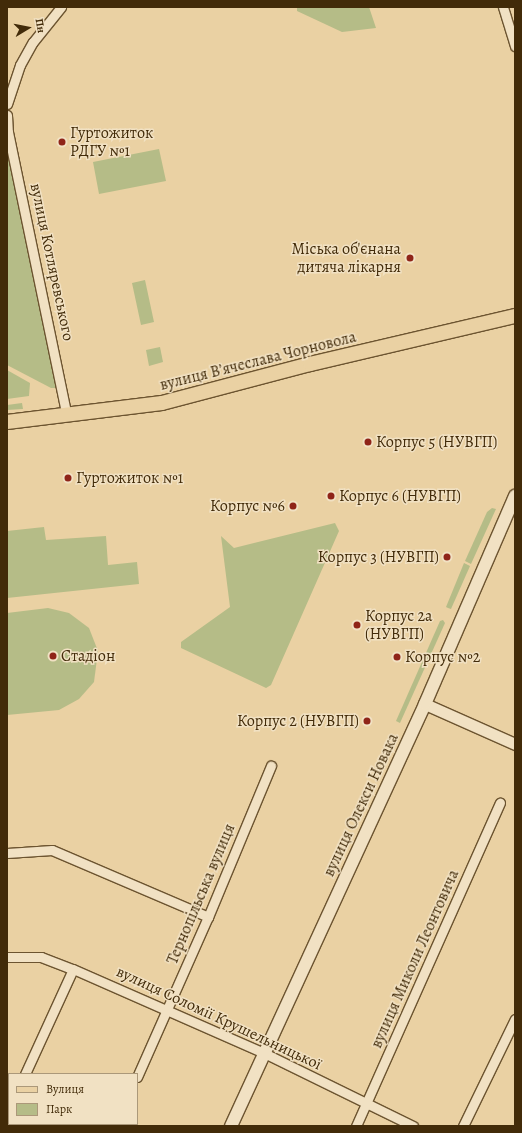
<!DOCTYPE html>
<meta charset="utf-8">
<style>
body{margin:0}
#map{position:relative;width:522px;height:1133px;overflow:hidden;background:#ead1a3;font-family:Alegreya,serif}
div>[style]{position:absolute}
.green>*{inset:0;background:#b5bc87}
.roads{filter:drop-shadow(1px 0 #6c5430) drop-shadow(-1px 0 #6c5430) drop-shadow(0 1px #6c5430) drop-shadow(0 -1px #6c5430)}
.minor>*{height:9px;margin:-4.5px;padding:0 4.5px;transform-origin:4.5px;border-radius:4.5px;background:#f1e1c3}
.tertiary>*{height:11px;margin:-5.5px;padding:0 5.5px;transform-origin:5.5px;border-radius:5.5px;background:#f1e1c3}
.secondary>*{height:12px;margin:-6px;padding:0 6px;transform-origin:6px;border-radius:6px;background:#f1e1c3}
.primary>*{height:14px;margin:-7px;padding:0 7px;transform-origin:7px;border-radius:7px;background:#ead1a3}
.dots>*{width:11px;height:11px;translate:-50% -50%;box-sizing:border-box;border:2px solid #f1e1c3;border-radius:50%}
span{translate:-50% -50%;white-space:nowrap;text-align:center;line-height:1.15;-webkit-text-stroke:3px #f1e1c3;paint-order:stroke}
.poi-label{font-size:16px;color:#422b09}
.left{translate:0 -50%;text-align:left}
.right{translate:-100% -50%;text-align:right}
.street-label{font-size:16px;color:#422b09}
.frame{position:absolute;inset:0;border:8px solid #422b09;pointer-events:none}
.legend{position:absolute;left:8px;top:1073px;width:130px;height:52px;box-sizing:border-box;background:#f1e1c3;border:1px solid #ab9879;margin:0;padding:5px 7px;list-style:none;font-size:12px;color:#422b09}
.legend li{display:flex;align-items:center;gap:8px;height:20px}
.legend b{width:20px;border:1px solid #ab9879}
.north{position:absolute;left:8px;top:8px;width:40px;height:40px;-webkit-text-stroke:3px #f1e1c3;paint-order:stroke;rotate:80deg;font-size:11px;font-weight:700;line-height:16px;text-align:center;color:#422b09}
.north::after{content:'';display:block;margin:auto;width:14px;height:18px;background:#422b09;clip-path:polygon(50% 0,100% 100%,50% 72%,0 100%)}
</style>
<div id="map">
<div class="green">
<i style="clip-path:polygon(297px 7px,369px 7px,376px 28px,342px 32px,297px 11px)"></i>
<i style="clip-path:polygon(159px 149px,166px 181px,99px 194px,93px 162px)"></i>
<i style="clip-path:polygon(7px 150px,58px 372px,58px 384px,56px 388px,51px 388px,7px 365px)"></i>
<i style="clip-path:polygon(145px 280px,154px 322px,141px 325px,132px 283px)"></i>
<i style="clip-path:polygon(160px 347px,163px 362px,149px 366px,146px 350px)"></i>
<i style="clip-path:polygon(7px 370px,30px 383px,29px 396px,7px 399px)"></i>
<i style="clip-path:polygon(22px 403px,23px 409px,7px 410px,7px 405px)"></i>
<i style="clip-path:polygon(492px 508px,496px 509px,471px 564px,465px 561px,487px 512px)"></i>
<i style="clip-path:polygon(335px 523px,339px 531px,271px 685px,266px 688px,181px 648px,181px 642px,230px 607px,221px 536px,234px 548px)"></i>
<i style="clip-path:polygon(44px 527px,46px 540px,106px 536px,108px 565px,137px 562px,139px 584px,7px 598px,7px 531px)"></i>
<i style="clip-path:polygon(464px 563px,470px 566px,451px 609px,448px 608px,446px 607px)"></i>
<i style="clip-path:polygon(48px 608px,69px 613px,89px 628px,98px 651px,94px 682px,79px 699px,59px 710px,7px 715px,7px 613px)"></i>
<i style="clip-path:polygon(443px 620px,445px 623px,400px 723px,396px 721px,440px 621px)"></i>
</div>
<div class="roads">
<div class="minor">
<i style="left:503px;top:7px;width:41px;rotate:72.9deg"></i>
<i style="left:7px;top:104px;width:41px;rotate:-71.6deg"></i>
<i style="left:20px;top:65px;width:26px;rotate:-61deg"></i>
<i style="left:33px;top:42px;width:45px;rotate:-51.3deg"></i>
<i style="left:7px;top:115px;width:17px;rotate:87deg"></i>
<i style="left:8px;top:132px;width:290px;rotate:78.3deg"></i>
<i style="left:7px;top:853px;width:45px;rotate:-3.8deg"></i>
<i style="left:52px;top:850px;width:170px;rotate:23.2deg"></i>
<i style="left:7px;top:957px;width:34px"></i>
<i style="left:41px;top:957px;width:34px;rotate:21deg"></i>
<i style="left:73px;top:969px;width:209px;rotate:23.7deg"></i>
<i style="left:264px;top:1053px;width:166px;rotate:26.1deg"></i>
<i style="left:25px;top:1074px;width:115px;rotate:-65.4deg"></i>
<i style="left:137px;top:1077px;width:175px;rotate:-66.1deg"></i>
<i style="left:208px;top:917px;width:164px;rotate:-67.4deg"></i>
<i style="left:7px;top:1113px;width:4px;rotate:-63deg"></i>
<i style="left:115px;top:1126px;width:2px;rotate:-63deg"></i>
<i style="left:356px;top:1126px;width:354px;rotate:-66deg"></i>
<i style="left:463px;top:1126px;width:119px;rotate:-64.1deg"></i>
</div>
<div class="tertiary">
<i style="left:425px;top:704px;width:98px;rotate:24deg"></i>
</div>
<div class="secondary">
<i style="left:231px;top:1126px;width:464px;rotate:-65.3deg"></i>
<i style="left:425px;top:704px;width:227px;rotate:-66.6deg"></i>
</div>
<div class="primary">
<i style="left:7px;top:422px;width:156px;rotate:-7deg"></i>
<i style="left:162px;top:403px;width:153px;rotate:-14.8deg"></i>
<i style="left:310px;top:364px;width:211px;rotate:-13.2deg"></i>
</div>
</div>
<div class="dots">
<i style="left:62px;top:142px;background:#8f2418"></i>
<i style="left:410px;top:258px;background:#8f2418"></i>
<i style="left:368px;top:442px;background:#8f2418"></i>
<i style="left:68px;top:478px;background:#8f2418"></i>
<i style="left:331px;top:496px;background:#8f2418"></i>
<i style="left:293px;top:506px;background:#8f2418"></i>
<i style="left:447px;top:557px;background:#8f2418"></i>
<i style="left:357px;top:625px;background:#8f2418"></i>
<i style="left:53px;top:656px;background:#8f2418"></i>
<i style="left:397px;top:657px;background:#8f2418"></i>
<i style="left:367px;top:721px;background:#8f2418"></i>
</div>
<div class="poi-label">
<span class="left" style="left:70px;top:142px">Гуртожиток<br>РДГУ №1</span>
<span class="right" style="left:401px;top:258px">Міська об'єнана<br>дитяча лікарня</span>
<span class="left" style="left:376px;top:442px">Корпус 5 (НУВГП)</span>
<span class="left" style="left:76px;top:478px">Гуртожиток №1</span>
<span class="left" style="left:339px;top:496px">Корпус 6 (НУВГП)</span>
<span class="right" style="left:285px;top:506px">Корпус №6</span>
<span class="right" style="left:439px;top:557px">Корпус 3 (НУВГП)</span>
<span class="left" style="left:365px;top:625px">Корпус 2а<br>(НУВГП)</span>
<span class="left" style="left:61px;top:656px">Стадіон</span>
<span class="left" style="left:405px;top:657px">Корпус №2</span>
<span class="right" style="left:359px;top:721px">Корпус 2 (НУВГП)</span>
</div>
<div class="street-label">
<span style="left:52px;top:262px;rotate:78deg">вулиця Котляревського</span>
<span style="left:258px;top:361px;rotate:-14deg">вулиця Вʼячеслава Чорновола</span>
<span style="left:361px;top:805px;rotate:-65deg">вулиця Олекси Новака</span>
<span style="left:201px;top:894px;rotate:-67deg">Тернопільська вулиця</span>
<span style="left:415px;top:959px;rotate:-66deg">вулиця Миколи Леонтовича</span>
<span style="left:219px;top:1018px;rotate:25deg">вулиця Соломії Крушельницької</span>
</div>
<div class="frame"></div>
<ul class="legend">
<li><b style="height:5px;background:#ead1a3"></b>Вулиця</li>
<li><b style="height:11px;background:#b5bc87"></b>Парк</li>
</ul>
<div class="north">Пн</div>
</div>
